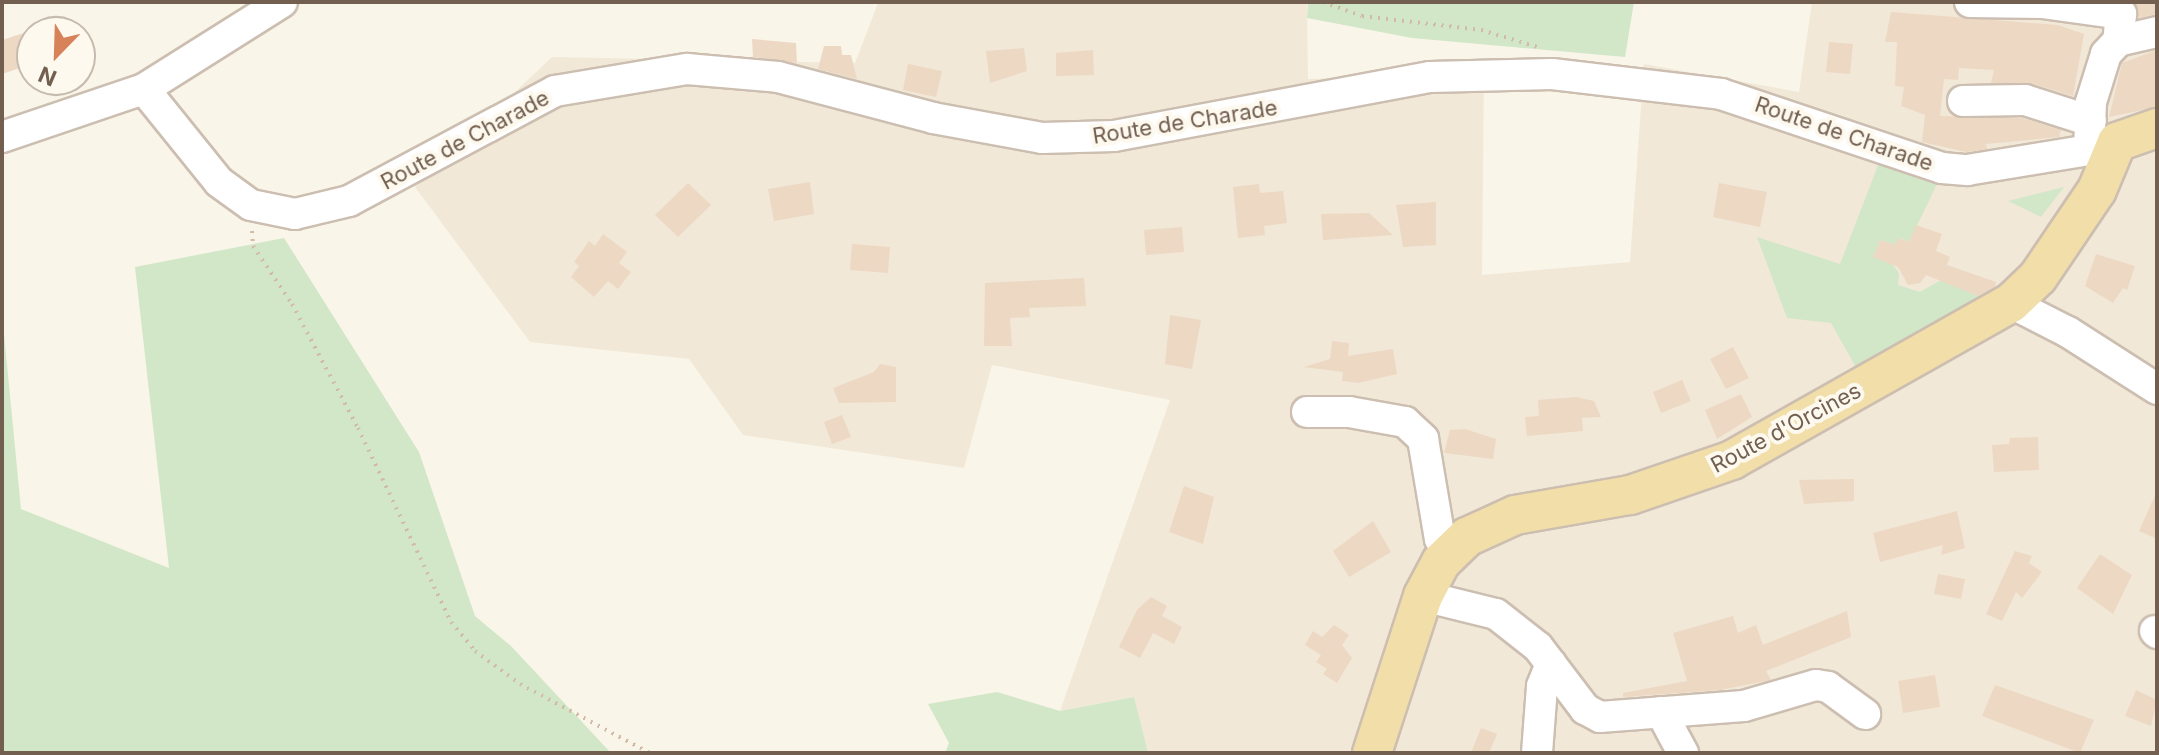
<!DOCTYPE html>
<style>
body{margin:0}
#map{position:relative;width:2159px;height:755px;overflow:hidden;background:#faf5e9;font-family:Inter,sans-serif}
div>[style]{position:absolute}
.residential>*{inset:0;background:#f1e8d8}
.green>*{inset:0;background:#d2e7c8}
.building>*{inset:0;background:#edd8c3}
.path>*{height:4px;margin-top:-2px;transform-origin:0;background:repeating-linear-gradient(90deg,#d2bba6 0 2px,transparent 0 8px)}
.roads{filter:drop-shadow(2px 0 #ccbeb0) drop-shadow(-2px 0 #ccbeb0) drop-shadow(0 2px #ccbeb0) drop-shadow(0 -2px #ccbeb0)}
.minor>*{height:30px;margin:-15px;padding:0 15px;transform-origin:15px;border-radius:15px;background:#fff}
.major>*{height:38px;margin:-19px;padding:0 19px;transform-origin:19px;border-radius:19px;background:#f2dea8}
span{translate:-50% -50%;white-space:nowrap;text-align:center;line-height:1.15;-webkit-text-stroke:8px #fdf9ef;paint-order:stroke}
.street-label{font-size:22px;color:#735f4f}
.frame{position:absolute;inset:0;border:4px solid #735f4f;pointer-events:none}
.north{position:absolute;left:16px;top:16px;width:80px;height:80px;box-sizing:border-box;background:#fdf9ef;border:2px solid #c6bbaf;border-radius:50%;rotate:203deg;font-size:22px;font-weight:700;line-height:32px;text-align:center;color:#735f4f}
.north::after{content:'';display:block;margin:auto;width:28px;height:36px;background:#d8825a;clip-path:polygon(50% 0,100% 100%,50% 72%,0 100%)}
</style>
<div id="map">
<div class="residential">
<i style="clip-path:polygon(1307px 2px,1308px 79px,1484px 73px,1482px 275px,1630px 262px,1644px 64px,1799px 92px,1812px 2px,2157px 2px,2157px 753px,1147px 753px,1134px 697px,1060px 711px,1170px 400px,992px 365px,964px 468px,743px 435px,689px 359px,530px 342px,415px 187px,552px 57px,855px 63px,878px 3px)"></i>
</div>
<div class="green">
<i style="clip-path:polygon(1308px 2px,1634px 2px,1625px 57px,1412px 38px,1307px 18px)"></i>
<i style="clip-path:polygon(1880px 160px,1939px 180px,1909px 242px,1899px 238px,1895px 245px,1880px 240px,1875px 258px,1891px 262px,1899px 273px,1898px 285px,1920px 292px,1941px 280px,1986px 299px,1858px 371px,1831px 323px,1787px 318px,1757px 237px,1840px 264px)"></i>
<i style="clip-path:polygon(2064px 187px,2041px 217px,2008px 201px)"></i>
<i style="clip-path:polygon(284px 238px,419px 452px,475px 616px,511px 646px,611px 753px,2px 753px,2px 313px,21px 509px,169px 568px,135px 267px)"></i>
<i style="clip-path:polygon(997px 692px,1060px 711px,1134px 697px,1148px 753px,945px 753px,949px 743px,928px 704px)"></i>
</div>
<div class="building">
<i style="clip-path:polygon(2134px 2px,2157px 2px,2157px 14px,2139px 18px)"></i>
<i style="clip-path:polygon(1891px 12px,2058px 25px,2084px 34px,2073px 96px,2030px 83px,1991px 83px,1994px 70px,1959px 68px,1958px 80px,1944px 79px,1940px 116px,2022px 118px,2061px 130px,2059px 137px,1986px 144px,1987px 149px,1966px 152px,1922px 142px,1925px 115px,1901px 106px,1904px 87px,1895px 86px,1897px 42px,1885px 42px)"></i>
<i style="clip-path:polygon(24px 33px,32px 64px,2px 74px,2px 40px)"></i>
<i style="clip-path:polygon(752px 39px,796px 43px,797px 63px,753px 57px)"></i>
<i style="clip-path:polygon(1829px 42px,1853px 44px,1850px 74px,1826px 72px)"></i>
<i style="clip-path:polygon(824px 46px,841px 46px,842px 55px,851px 55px,857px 79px,818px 69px)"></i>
<i style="clip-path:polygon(1024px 48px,1027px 71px,990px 83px,986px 51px)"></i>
<i style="clip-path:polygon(1093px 50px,1094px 75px,1056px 76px,1056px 53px)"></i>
<i style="clip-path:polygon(2157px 50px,2157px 107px,2109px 117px,2122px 63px)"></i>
<i style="clip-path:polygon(908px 64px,942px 71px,936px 97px,903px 90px)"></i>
<i style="clip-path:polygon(810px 182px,814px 214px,774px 221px,768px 189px)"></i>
<i style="clip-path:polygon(688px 183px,711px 205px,678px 237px,655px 215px)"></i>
<i style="clip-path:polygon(1719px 183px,1767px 192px,1760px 227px,1713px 217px)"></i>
<i style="clip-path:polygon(1259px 184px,1260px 193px,1283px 191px,1287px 223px,1264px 226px,1265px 235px,1238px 238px,1233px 187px)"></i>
<i style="clip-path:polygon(1436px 202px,1436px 245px,1403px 247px,1396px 205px)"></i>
<i style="clip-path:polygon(1369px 213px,1393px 235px,1323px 240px,1321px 214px)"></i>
<i style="clip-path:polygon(1916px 225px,1942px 234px,1936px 251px,1950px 257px,1947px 265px,1996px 282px,1995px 287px,1978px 296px,1926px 275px,1920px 283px,1908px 285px,1898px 267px,1873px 257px,1880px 240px,1895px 245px,1898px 238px,1909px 242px)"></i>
<i style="clip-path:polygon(1182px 227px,1184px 252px,1146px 255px,1144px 230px)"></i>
<i style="clip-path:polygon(603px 234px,627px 252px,619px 263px,631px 272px,618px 289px,608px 281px,594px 297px,571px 277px,579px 266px,574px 262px,589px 241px,595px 246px)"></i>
<i style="clip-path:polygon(852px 244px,890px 247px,888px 273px,850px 270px)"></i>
<i style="clip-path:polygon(2096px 254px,2135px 266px,2127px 290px,2123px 288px,2113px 303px,2085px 286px)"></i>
<i style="clip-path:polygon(1084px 278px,1086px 306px,1029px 308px,1030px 317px,1010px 318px,1012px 346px,984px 346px,985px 283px)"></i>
<i style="clip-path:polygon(1170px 315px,1201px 320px,1192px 369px,1165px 364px)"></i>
<i style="clip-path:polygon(1332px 341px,1349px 343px,1348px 356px,1393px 349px,1397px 374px,1358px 383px,1342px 381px,1343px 372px,1304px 367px,1330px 359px)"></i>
<i style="clip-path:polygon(1733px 347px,1749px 378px,1726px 389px,1710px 359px)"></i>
<i style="clip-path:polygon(880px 364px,896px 367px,896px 402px,839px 403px,833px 388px,874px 372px)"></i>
<i style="clip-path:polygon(1682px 380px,1691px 401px,1661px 413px,1653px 392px)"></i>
<i style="clip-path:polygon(1741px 394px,1752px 417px,1717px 439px,1705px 410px)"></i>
<i style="clip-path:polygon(1576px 397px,1594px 401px,1601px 417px,1582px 418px,1583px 431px,1527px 436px,1525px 417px,1539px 416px,1538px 400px)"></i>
<i style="clip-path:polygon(842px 415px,851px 437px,832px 444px,824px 422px)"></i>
<i style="clip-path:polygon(1465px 429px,1496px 439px,1493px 459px,1444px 453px,1450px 430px)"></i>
<i style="clip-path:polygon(2038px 437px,2039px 470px,1994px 472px,1992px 445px,2009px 444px,2010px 438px)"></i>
<i style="clip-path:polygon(1854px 479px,1854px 501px,1804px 504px,1799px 480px)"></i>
<i style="clip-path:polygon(1184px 486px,1214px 497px,1203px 544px,1169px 532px)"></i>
<i style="clip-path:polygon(2157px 491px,2157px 539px,2139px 531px)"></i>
<i style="clip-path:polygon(1957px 511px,1965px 548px,1941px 555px,1943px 545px,1880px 562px,1873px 533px)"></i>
<i style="clip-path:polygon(1373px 521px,1391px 552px,1349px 577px,1333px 551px)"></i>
<i style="clip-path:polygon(2015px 551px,2032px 556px,2029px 563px,2042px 572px,2022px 598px,2016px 592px,2002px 621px,1986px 614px)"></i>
<i style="clip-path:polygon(2100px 554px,2132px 575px,2113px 614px,2077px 588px)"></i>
<i style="clip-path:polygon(1938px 574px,1965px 579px,1961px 599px,1934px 594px)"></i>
<i style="clip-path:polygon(1151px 597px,1167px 606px,1162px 616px,1182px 627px,1174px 644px,1153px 633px,1140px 658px,1119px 647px,1137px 610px)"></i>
<i style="clip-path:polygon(1847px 611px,1851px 637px,1766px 671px,1771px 680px,1720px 690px,1623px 697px,1623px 693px,1687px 681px,1673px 633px,1733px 616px,1738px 633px,1756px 625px,1763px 645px)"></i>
<i style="clip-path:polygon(1334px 625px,1349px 635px,1342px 645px,1352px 658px,1337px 683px,1323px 674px,1327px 669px,1316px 662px,1321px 655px,1305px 645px,1313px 631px,1322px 637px)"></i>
<i style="clip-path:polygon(1935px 675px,1940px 707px,1903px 713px,1898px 681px)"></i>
<i style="clip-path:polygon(1995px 685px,2094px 720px,2080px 753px,1982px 716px)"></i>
<i style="clip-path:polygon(2136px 690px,2157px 700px,2151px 726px,2125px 716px)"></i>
<i style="clip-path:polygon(1481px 728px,1497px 734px,1489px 753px,1471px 753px)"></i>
</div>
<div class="path">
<i style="left:1323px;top:2px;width:41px;rotate:19.7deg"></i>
<i style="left:1362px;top:16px;width:120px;rotate:6.7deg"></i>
<i style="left:1481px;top:30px;width:63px;rotate:16.7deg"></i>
<i style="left:252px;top:231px;width:15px;rotate:86deg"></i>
<i style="left:253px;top:246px;width:70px;rotate:56.1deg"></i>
<i style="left:292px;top:304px;width:140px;rotate:62deg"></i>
<i style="left:358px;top:428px;width:215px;rotate:64.4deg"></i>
<i style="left:451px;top:622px;width:38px;rotate:50deg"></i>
<i style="left:475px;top:651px;width:56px;rotate:36.3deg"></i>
<i style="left:520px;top:684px;width:147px;rotate:28deg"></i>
</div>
<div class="roads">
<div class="minor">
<i style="left:1970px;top:2px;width:72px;rotate:0.8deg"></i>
<i style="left:2042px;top:3px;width:80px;rotate:7.9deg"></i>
<i style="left:2121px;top:14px;width:27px;rotate:96deg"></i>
<i style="left:144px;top:89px;width:119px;rotate:51.1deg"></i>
<i style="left:219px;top:182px;width:39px;rotate:36deg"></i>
<i style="left:251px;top:205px;width:45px;rotate:11.6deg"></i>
<i style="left:295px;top:214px;width:56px;rotate:-13.5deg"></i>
<i style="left:349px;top:201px;width:234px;rotate:-28.1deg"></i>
<i style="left:555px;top:91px;width:134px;rotate:-9.5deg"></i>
<i style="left:687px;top:69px;width:91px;rotate:5deg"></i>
<i style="left:778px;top:77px;width:160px;rotate:14.8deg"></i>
<i style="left:933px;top:118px;width:111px;rotate:10.4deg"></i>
<i style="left:1042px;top:138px;width:72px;rotate:-1.6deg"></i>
<i style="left:1114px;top:136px;width:321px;rotate:-10.6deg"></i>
<i style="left:1430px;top:77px;width:122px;rotate:-1.4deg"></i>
<i style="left:1552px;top:74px;width:170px;rotate:6.7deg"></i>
<i style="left:1721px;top:94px;width:233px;rotate:18.5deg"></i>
<i style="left:1942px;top:168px;width:25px;rotate:5deg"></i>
<i style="left:1967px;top:170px;width:124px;rotate:-9.3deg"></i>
<i style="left:2089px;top:150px;width:20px;rotate:15deg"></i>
<i style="left:1963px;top:101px;width:62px;rotate:-0.9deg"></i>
<i style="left:2025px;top:100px;width:69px;rotate:17.7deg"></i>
<i style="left:2px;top:137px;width:150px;rotate:-18.7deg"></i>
<i style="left:144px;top:89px;width:163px;rotate:-32.2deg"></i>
<i style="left:2089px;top:150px;width:48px;rotate:-87.6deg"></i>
<i style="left:2091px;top:102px;width:50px;rotate:-72.6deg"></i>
<i style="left:2106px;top:54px;width:18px;rotate:-47deg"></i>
<i style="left:2118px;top:41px;width:40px;rotate:-13deg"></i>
<i style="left:2011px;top:303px;width:64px;rotate:27deg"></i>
<i style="left:2068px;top:332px;width:106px;rotate:32.6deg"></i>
<i style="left:1307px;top:412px;width:42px"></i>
<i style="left:1349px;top:412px;width:57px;rotate:10.1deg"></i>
<i style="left:1405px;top:422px;width:25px;rotate:43deg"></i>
<i style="left:1423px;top:439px;width:101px;rotate:80.4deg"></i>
<i style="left:1440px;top:539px;width:16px;rotate:52deg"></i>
<i style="left:1423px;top:596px;width:75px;rotate:13.9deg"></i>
<i style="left:1496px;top:614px;width:53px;rotate:38.2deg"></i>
<i style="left:1538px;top:647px;width:78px;rotate:52.8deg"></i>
<i style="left:1585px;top:709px;width:17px;rotate:28deg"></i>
<i style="left:1600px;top:717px;width:144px;rotate:-4.4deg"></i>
<i style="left:1744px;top:706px;width:75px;rotate:-16.3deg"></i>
<i style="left:1816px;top:685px;width:12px;rotate:9deg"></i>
<i style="left:1828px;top:687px;width:46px;rotate:36.1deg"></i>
<i style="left:2155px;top:631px;width:3px;rotate:45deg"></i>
<i style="left:1661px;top:712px;width:47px;rotate:61.8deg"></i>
<i style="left:1537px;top:753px;width:67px;rotate:-85.7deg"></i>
<i style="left:1542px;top:686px;width:24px;rotate:-68deg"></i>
</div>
<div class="major">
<i style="left:1372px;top:753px;width:165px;rotate:-72deg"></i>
<i style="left:1423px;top:596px;width:38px;rotate:-62deg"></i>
<i style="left:1441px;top:562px;width:36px;rotate:-44deg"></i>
<i style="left:1467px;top:537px;width:53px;rotate:-24.6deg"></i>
<i style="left:1515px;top:515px;width:117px;rotate:-9.9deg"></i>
<i style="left:1630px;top:495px;width:108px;rotate:-18.9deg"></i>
<i style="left:1732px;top:460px;width:320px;rotate:-29.4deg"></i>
<i style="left:2011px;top:303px;width:37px;rotate:-44deg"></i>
<i style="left:2038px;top:277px;width:105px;rotate:-55.9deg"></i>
<i style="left:2097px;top:190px;width:52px;rotate:-67.4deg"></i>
<i style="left:2117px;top:142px;width:42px;rotate:-19.3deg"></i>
</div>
</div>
<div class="street-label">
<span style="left:1185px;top:122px;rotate:-9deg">Route de Charade</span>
<span style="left:1844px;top:134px;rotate:19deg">Route de Charade</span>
<span style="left:465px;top:140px;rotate:-28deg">Route de Charade</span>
<span style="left:1786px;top:428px;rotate:-28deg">Route d'Orcines</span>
</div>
<div class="frame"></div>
<div class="north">N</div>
</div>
